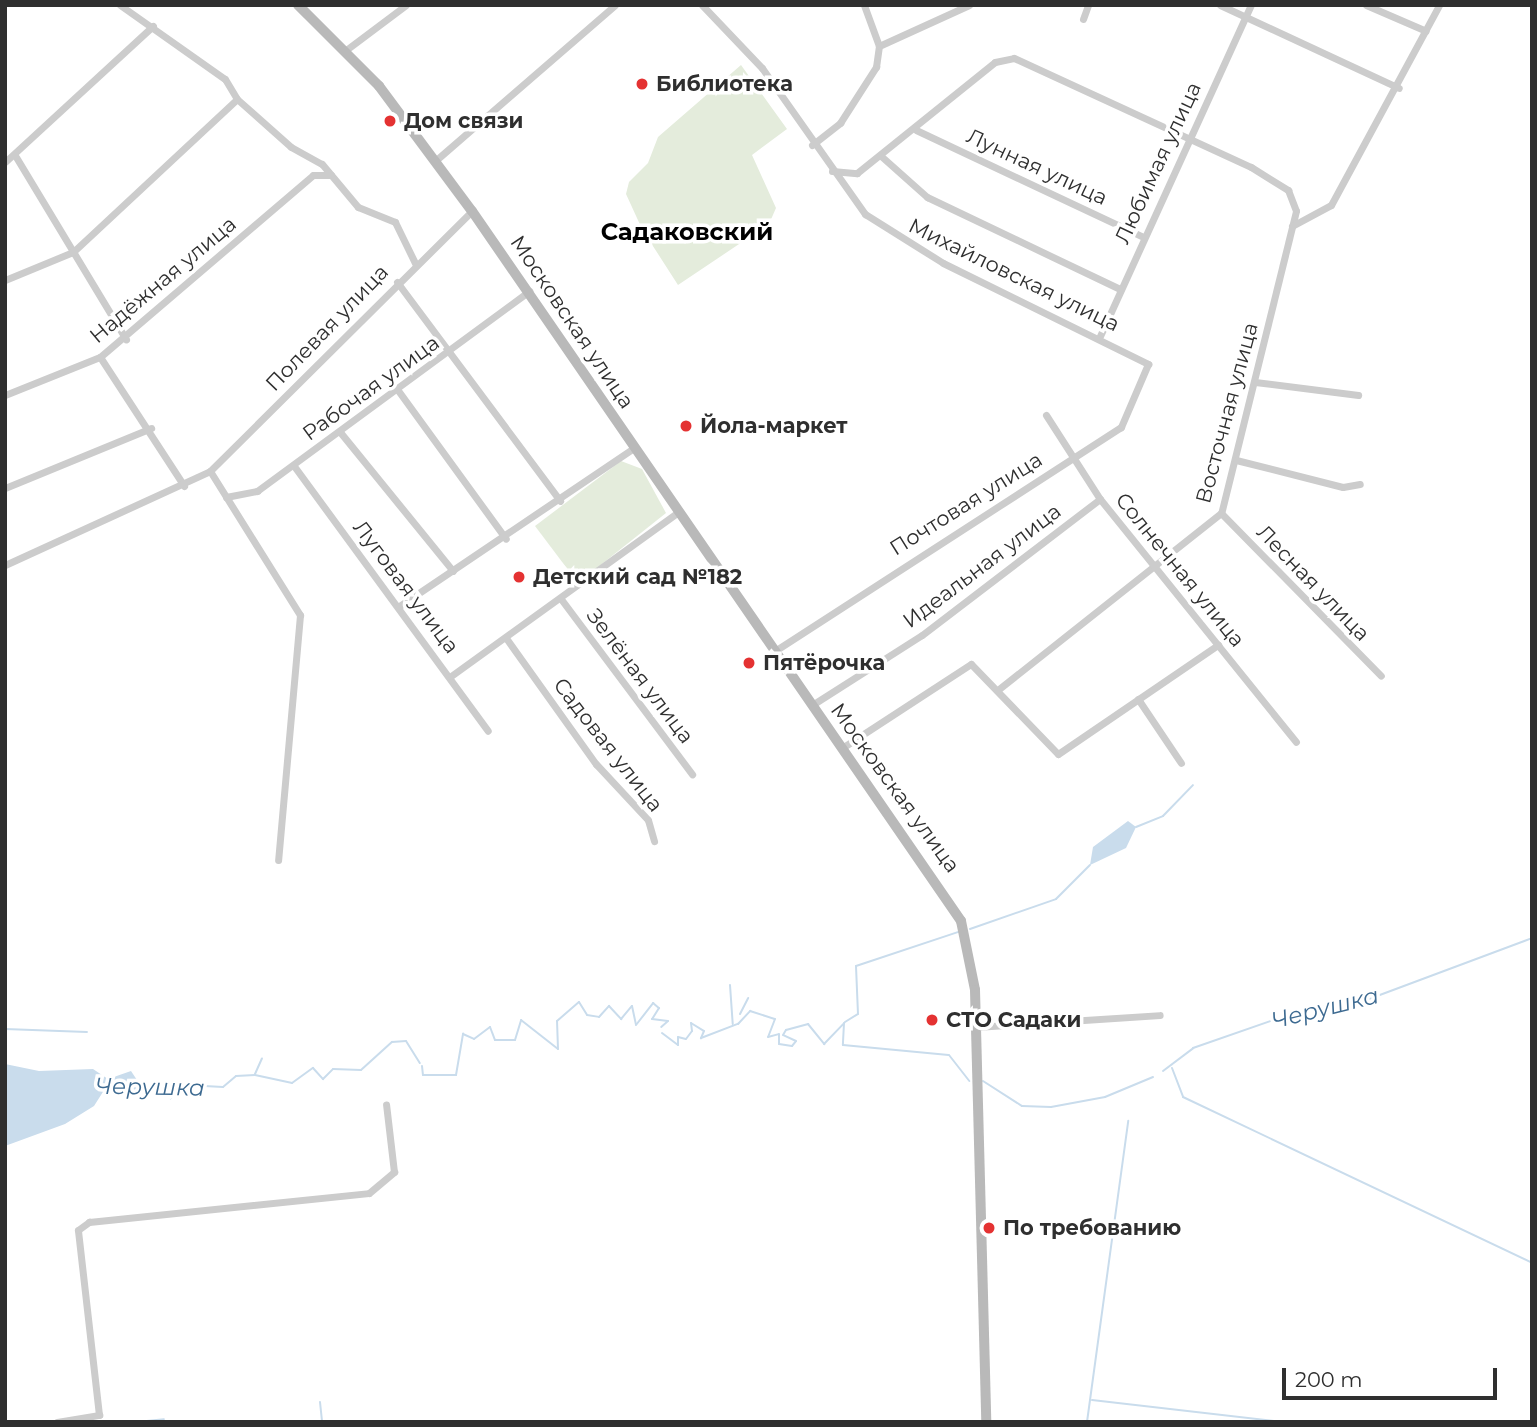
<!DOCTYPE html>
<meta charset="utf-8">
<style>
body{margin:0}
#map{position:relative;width:1537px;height:1427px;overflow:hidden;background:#fff;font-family:Montserrat,sans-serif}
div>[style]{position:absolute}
.green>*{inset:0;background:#e4ecdc}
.water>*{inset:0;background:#c9dcec}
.stream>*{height:2px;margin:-1px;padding:0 1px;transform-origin:1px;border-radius:1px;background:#c9dcec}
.minor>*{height:7px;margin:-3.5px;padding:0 3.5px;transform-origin:3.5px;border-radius:3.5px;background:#ccc}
.secondary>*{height:10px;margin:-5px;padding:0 5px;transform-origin:5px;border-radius:5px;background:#b9b9b9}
.dots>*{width:19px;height:19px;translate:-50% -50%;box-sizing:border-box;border:4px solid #fff;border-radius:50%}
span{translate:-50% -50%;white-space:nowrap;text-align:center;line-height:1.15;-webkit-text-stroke:7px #fff;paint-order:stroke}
.poi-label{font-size:21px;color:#2f2f2f;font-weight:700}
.left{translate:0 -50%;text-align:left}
.street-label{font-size:21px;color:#2f2f2f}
.water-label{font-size:23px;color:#3d6a91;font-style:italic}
.quarter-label{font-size:24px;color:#000;font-weight:700}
.frame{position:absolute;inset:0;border:7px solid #2f2f2f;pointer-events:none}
.scale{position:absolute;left:1282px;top:1368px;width:215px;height:32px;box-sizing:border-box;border:4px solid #2f2f2f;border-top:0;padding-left:9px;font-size:21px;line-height:24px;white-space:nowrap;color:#2f2f2f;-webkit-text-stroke:5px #fff;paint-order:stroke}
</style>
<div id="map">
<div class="green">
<i style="clip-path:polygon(741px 65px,787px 129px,752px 155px,776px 208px,769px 224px,678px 285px,642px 229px,626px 194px,629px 182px,648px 163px,658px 137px)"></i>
<i style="clip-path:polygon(621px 461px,642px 469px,666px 513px,578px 583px,535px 526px)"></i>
</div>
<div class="water">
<i style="clip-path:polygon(1128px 821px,1136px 827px,1126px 848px,1090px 865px,1093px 847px)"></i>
<i style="clip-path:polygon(5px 1064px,39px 1071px,93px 1069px,108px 1079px,131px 1071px,141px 1086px,186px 1085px,170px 1100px,156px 1089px,147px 1097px,127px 1086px,112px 1091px,108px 1084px,94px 1106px,65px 1124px,5px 1146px)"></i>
</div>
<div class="stream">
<i style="left:1136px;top:827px;width:29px;rotate:-22deg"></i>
<i style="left:1163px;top:816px;width:43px;rotate:-45.9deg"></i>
<i style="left:970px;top:929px;width:91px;rotate:-19.2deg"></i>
<i style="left:1056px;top:899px;width:48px;rotate:-45deg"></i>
<i style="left:730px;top:985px;width:39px;rotate:86deg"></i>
<i style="left:740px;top:1014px;width:18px;rotate:-63deg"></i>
<i style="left:845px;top:1022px;width:15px;rotate:-32deg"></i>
<i style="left:858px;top:1014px;width:48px;rotate:-92.4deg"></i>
<i style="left:856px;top:966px;width:108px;rotate:-18.4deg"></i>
<i style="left:5px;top:1029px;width:82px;rotate:2.1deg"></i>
<i style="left:662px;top:1033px;width:20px;rotate:37deg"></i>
<i style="left:678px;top:1045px;width:8px;rotate:-90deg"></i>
<i style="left:678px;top:1037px;width:8px;rotate:14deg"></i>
<i style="left:686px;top:1039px;width:10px;rotate:-53deg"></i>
<i style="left:692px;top:1031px;width:8px;rotate:-97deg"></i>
<i style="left:691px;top:1023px;width:15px;rotate:32deg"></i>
<i style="left:704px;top:1031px;width:8px;rotate:113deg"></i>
<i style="left:701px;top:1038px;width:40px;rotate:-21deg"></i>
<i style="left:738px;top:1024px;width:18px;rotate:-47deg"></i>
<i style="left:750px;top:1011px;width:26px;rotate:18deg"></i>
<i style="left:775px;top:1019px;width:19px;rotate:111deg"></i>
<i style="left:768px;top:1037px;width:11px;rotate:-15deg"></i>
<i style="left:779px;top:1034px;width:10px;rotate:90deg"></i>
<i style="left:779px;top:1044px;width:13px;rotate:9deg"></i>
<i style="left:792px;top:1046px;width:6px;rotate:-51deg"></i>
<i style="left:796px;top:1041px;width:14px;rotate:-155deg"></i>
<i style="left:783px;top:1035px;width:6px;rotate:-59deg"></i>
<i style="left:786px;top:1030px;width:23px;rotate:-15deg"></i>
<i style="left:808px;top:1024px;width:26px;rotate:51deg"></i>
<i style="left:824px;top:1044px;width:29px;rotate:-46deg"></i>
<i style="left:844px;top:1023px;width:22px;rotate:93deg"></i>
<i style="left:843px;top:1045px;width:106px;rotate:5.4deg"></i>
<i style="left:949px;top:1055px;width:33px;rotate:52deg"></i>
<i style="left:422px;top:1066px;width:9px;rotate:84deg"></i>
<i style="left:423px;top:1075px;width:33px"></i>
<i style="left:456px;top:1075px;width:42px;rotate:-80.3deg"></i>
<i style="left:463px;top:1034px;width:12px;rotate:24deg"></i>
<i style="left:474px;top:1039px;width:20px;rotate:-37deg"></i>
<i style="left:490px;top:1027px;width:14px;rotate:69deg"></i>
<i style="left:495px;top:1040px;width:20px"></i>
<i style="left:515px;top:1040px;width:21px;rotate:-73deg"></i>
<i style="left:521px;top:1020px;width:47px;rotate:38.1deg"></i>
<i style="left:558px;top:1049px;width:28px;rotate:-92deg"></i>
<i style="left:557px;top:1021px;width:29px;rotate:-41deg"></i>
<i style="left:579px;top:1002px;width:15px;rotate:58deg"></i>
<i style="left:587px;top:1015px;width:12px;rotate:9deg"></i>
<i style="left:599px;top:1017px;width:15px;rotate:-48deg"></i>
<i style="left:609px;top:1006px;width:18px;rotate:47deg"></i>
<i style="left:621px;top:1019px;width:17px;rotate:-50deg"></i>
<i style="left:632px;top:1006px;width:19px;rotate:78deg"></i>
<i style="left:636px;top:1025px;width:28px;rotate:-52deg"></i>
<i style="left:653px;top:1003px;width:8px;rotate:40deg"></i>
<i style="left:659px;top:1008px;width:13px;rotate:122deg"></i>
<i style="left:652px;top:1019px;width:16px;rotate:7deg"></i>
<i style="left:668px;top:1021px;width:9px;rotate:139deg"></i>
<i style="left:1172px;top:1068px;width:31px;rotate:69deg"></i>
<i style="left:1183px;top:1097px;width:386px;rotate:25.4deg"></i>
<i style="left:1163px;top:1071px;width:38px;rotate:-37deg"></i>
<i style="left:1193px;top:1048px;width:125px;rotate:-19.2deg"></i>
<i style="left:1311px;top:1007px;width:42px;rotate:-2.7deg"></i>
<i style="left:1353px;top:1005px;width:191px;rotate:-20.5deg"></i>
<i style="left:255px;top:1074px;width:17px;rotate:-66deg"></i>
<i style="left:983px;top:1081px;width:46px;rotate:32.7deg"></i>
<i style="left:1022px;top:1106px;width:29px;rotate:2deg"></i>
<i style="left:1051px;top:1107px;width:55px;rotate:-10.5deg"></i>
<i style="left:1105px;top:1097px;width:52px;rotate:-22.6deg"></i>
<i style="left:186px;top:1085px;width:37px;rotate:3deg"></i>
<i style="left:223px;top:1087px;width:17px;rotate:-40deg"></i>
<i style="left:236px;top:1076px;width:19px;rotate:-3deg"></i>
<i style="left:255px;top:1075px;width:38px;rotate:12deg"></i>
<i style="left:292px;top:1083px;width:26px;rotate:-36deg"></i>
<i style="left:313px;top:1068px;width:15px;rotate:48deg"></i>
<i style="left:323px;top:1079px;width:14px;rotate:-45deg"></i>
<i style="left:333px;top:1069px;width:28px;rotate:2deg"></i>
<i style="left:361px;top:1070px;width:42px;rotate:-42.1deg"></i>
<i style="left:392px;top:1042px;width:14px;rotate:-4deg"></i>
<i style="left:406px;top:1041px;width:26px;rotate:58deg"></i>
<i style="left:1092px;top:1400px;width:191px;rotate:6.6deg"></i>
<i style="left:320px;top:1402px;width:20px;rotate:84deg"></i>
<i style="left:137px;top:1422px;width:27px;rotate:-6deg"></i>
<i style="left:1087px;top:1422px;width:304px;rotate:-82.2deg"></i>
</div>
<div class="minor">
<i style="left:120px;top:5px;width:128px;rotate:35.2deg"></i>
<i style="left:225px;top:79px;width:23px;rotate:59deg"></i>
<i style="left:237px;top:99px;width:72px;rotate:41.6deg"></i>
<i style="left:291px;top:147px;width:35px;rotate:29deg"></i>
<i style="left:322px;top:164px;width:56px;rotate:50.1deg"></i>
<i style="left:358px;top:207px;width:40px;rotate:22deg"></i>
<i style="left:395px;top:222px;width:46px;rotate:64deg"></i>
<i style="left:702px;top:5px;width:87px;rotate:46.4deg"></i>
<i style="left:762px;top:68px;width:179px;rotate:54.8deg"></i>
<i style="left:865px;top:214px;width:92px;rotate:32.1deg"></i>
<i style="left:943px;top:263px;width:229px;rotate:26.2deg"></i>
<i style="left:1148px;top:364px;width:69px;rotate:113.2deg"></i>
<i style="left:1121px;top:427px;width:412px;rotate:147.1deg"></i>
<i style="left:1220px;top:5px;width:197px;rotate:24.9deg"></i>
<i style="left:1366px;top:5px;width:65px;rotate:23.4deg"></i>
<i style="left:1083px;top:19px;width:15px;rotate:-70deg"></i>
<i style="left:879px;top:46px;width:99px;rotate:-24.5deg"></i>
<i style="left:346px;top:50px;width:75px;rotate:-36.9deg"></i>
<i style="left:916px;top:130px;width:251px;rotate:25.2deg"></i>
<i style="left:812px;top:145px;width:36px;rotate:-38deg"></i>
<i style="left:840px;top:123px;width:67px;rotate:-57.3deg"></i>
<i style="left:876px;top:67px;width:21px;rotate:-82deg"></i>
<i style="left:879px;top:46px;width:44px;rotate:-110.1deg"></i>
<i style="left:881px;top:156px;width:62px;rotate:41.7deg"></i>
<i style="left:927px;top:197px;width:212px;rotate:25.5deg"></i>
<i style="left:16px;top:157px;width:213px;rotate:58.9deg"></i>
<i style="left:435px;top:161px;width:238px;rotate:-40.9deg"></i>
<i style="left:5px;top:162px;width:201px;rotate:-42.6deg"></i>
<i style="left:832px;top:171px;width:25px;rotate:5deg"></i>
<i style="left:857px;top:173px;width:177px;rotate:-38.8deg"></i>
<i style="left:995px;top:62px;width:19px;rotate:-12deg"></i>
<i style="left:1014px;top:58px;width:261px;rotate:24.7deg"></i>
<i style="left:1251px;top:167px;width:44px;rotate:31.9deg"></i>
<i style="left:1288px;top:190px;width:22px;rotate:69deg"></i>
<i style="left:1296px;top:211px;width:311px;rotate:103.9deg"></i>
<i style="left:1221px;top:513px;width:283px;rotate:141.6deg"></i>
<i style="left:1292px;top:226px;width:44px;rotate:-28.3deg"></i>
<i style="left:1331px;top:205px;width:227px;rotate:-61.6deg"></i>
<i style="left:5px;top:280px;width:74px;rotate:-22.4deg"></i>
<i style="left:73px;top:252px;width:224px;rotate:-43deg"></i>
<i style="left:397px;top:282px;width:273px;rotate:53.3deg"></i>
<i style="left:1100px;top:336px;width:364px;rotate:-65.5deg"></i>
<i style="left:100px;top:357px;width:154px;rotate:56.9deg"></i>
<i style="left:1255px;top:382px;width:104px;rotate:7.2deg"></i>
<i style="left:397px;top:389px;width:185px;rotate:54deg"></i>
<i style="left:5px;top:395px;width:102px;rotate:-21.8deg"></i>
<i style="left:100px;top:357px;width:280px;rotate:-40.5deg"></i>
<i style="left:313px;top:175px;width:18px"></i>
<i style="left:1046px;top:415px;width:100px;rotate:57.3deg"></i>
<i style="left:1100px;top:499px;width:312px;rotate:51.1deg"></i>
<i style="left:340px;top:432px;width:179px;rotate:50.9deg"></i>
<i style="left:1236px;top:460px;width:110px;rotate:14.2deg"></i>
<i style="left:1343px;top:487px;width:17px;rotate:-10deg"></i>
<i style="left:294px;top:466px;width:328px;rotate:53.8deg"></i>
<i style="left:210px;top:471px;width:170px;rotate:58deg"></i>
<i style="left:300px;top:615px;width:246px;rotate:95.1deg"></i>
<i style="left:5px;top:488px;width:158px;rotate:-22.3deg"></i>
<i style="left:226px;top:497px;width:32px;rotate:-11deg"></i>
<i style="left:257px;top:491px;width:338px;rotate:-36.3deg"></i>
<i style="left:1221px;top:513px;width:228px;rotate:45.5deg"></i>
<i style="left:5px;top:565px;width:226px;rotate:-24.6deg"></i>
<i style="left:210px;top:471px;width:369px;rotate:-44.8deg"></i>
<i style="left:561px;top:599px;width:219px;rotate:53.2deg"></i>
<i style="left:398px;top:607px;width:285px;rotate:-34deg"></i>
<i style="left:506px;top:638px;width:155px;rotate:54.5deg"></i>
<i style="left:596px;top:764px;width:76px;rotate:47.1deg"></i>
<i style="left:648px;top:820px;width:22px;rotate:74deg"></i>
<i style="left:451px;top:676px;width:280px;rotate:-35.8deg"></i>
<i style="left:1138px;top:699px;width:77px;rotate:56.1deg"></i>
<i style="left:812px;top:705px;width:130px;rotate:-32.5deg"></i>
<i style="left:922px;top:635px;width:224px;rotate:-37.4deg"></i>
<i style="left:842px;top:748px;width:154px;rotate:-33.1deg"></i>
<i style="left:971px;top:664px;width:125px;rotate:46deg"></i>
<i style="left:1058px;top:754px;width:194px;rotate:-34.3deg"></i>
<i style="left:976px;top:1027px;width:184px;rotate:-3.7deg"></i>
<i style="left:57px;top:1422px;width:43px;rotate:-9.5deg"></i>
<i style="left:99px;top:1415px;width:186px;rotate:-96.5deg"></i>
<i style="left:78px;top:1230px;width:14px;rotate:-36deg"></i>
<i style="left:89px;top:1222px;width:281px;rotate:-5.9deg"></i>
<i style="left:369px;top:1193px;width:33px;rotate:-40deg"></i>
<i style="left:394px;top:1172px;width:68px;rotate:-96.7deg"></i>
</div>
<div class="secondary">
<i style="left:298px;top:5px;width:115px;rotate:45deg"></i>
<i style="left:379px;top:86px;width:156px;rotate:53.4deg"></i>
<i style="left:472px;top:211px;width:862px;rotate:55.44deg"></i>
<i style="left:961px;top:921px;width:70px;rotate:78.5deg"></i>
<i style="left:975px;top:990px;width:432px;rotate:88.5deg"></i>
</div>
<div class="dots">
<i style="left:642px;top:84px;background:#e43232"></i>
<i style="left:390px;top:121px;background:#e43232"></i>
<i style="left:686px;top:426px;background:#e43232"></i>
<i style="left:519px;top:577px;background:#e43232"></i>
<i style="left:749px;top:663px;background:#e43232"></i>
<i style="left:932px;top:1020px;background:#e43232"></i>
<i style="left:989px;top:1228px;background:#e43232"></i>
</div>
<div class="poi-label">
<span class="left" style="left:656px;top:84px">Библиотека</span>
<span class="left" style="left:404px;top:121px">Дом связи</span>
<span class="left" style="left:700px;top:426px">Йола-маркет</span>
<span class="left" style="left:533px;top:577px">Детский сад №182</span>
<span class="left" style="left:763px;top:663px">Пятёрочка</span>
<span class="left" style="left:946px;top:1020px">СТО Садаки</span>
<span class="left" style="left:1003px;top:1228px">По требованию</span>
</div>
<div class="street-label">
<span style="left:1158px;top:163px;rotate:-65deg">Любимая улица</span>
<span style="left:1037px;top:167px;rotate:25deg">Лунная улица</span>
<span style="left:1014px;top:275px;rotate:26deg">Михайловская улица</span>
<span style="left:163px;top:280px;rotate:-40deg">Надёжная улица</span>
<span style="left:572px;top:322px;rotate:56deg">Московская улица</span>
<span style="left:327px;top:328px;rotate:-46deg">Полевая улица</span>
<span style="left:371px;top:388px;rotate:-36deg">Рабочая улица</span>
<span style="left:1227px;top:413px;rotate:-75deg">Восточная улица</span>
<span style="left:966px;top:504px;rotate:-32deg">Почтовая улица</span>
<span style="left:982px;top:566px;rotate:-37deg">Идеальная улица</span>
<span style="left:1180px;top:570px;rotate:51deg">Солнечная улица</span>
<span style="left:1313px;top:583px;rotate:46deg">Лесная улица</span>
<span style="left:406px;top:587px;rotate:53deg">Луговая улица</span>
<span style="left:640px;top:676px;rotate:53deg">Зелёная улица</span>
<span style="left:608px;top:745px;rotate:52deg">Садовая улица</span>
<span style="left:895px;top:788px;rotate:54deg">Московская улица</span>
</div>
<div class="water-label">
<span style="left:1325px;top:1008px;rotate:-14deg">Черушка</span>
<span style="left:150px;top:1087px;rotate:1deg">Черушка</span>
</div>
<div class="quarter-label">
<span style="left:687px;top:232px">Садаковский</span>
</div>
<div class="frame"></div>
<div class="scale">200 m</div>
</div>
